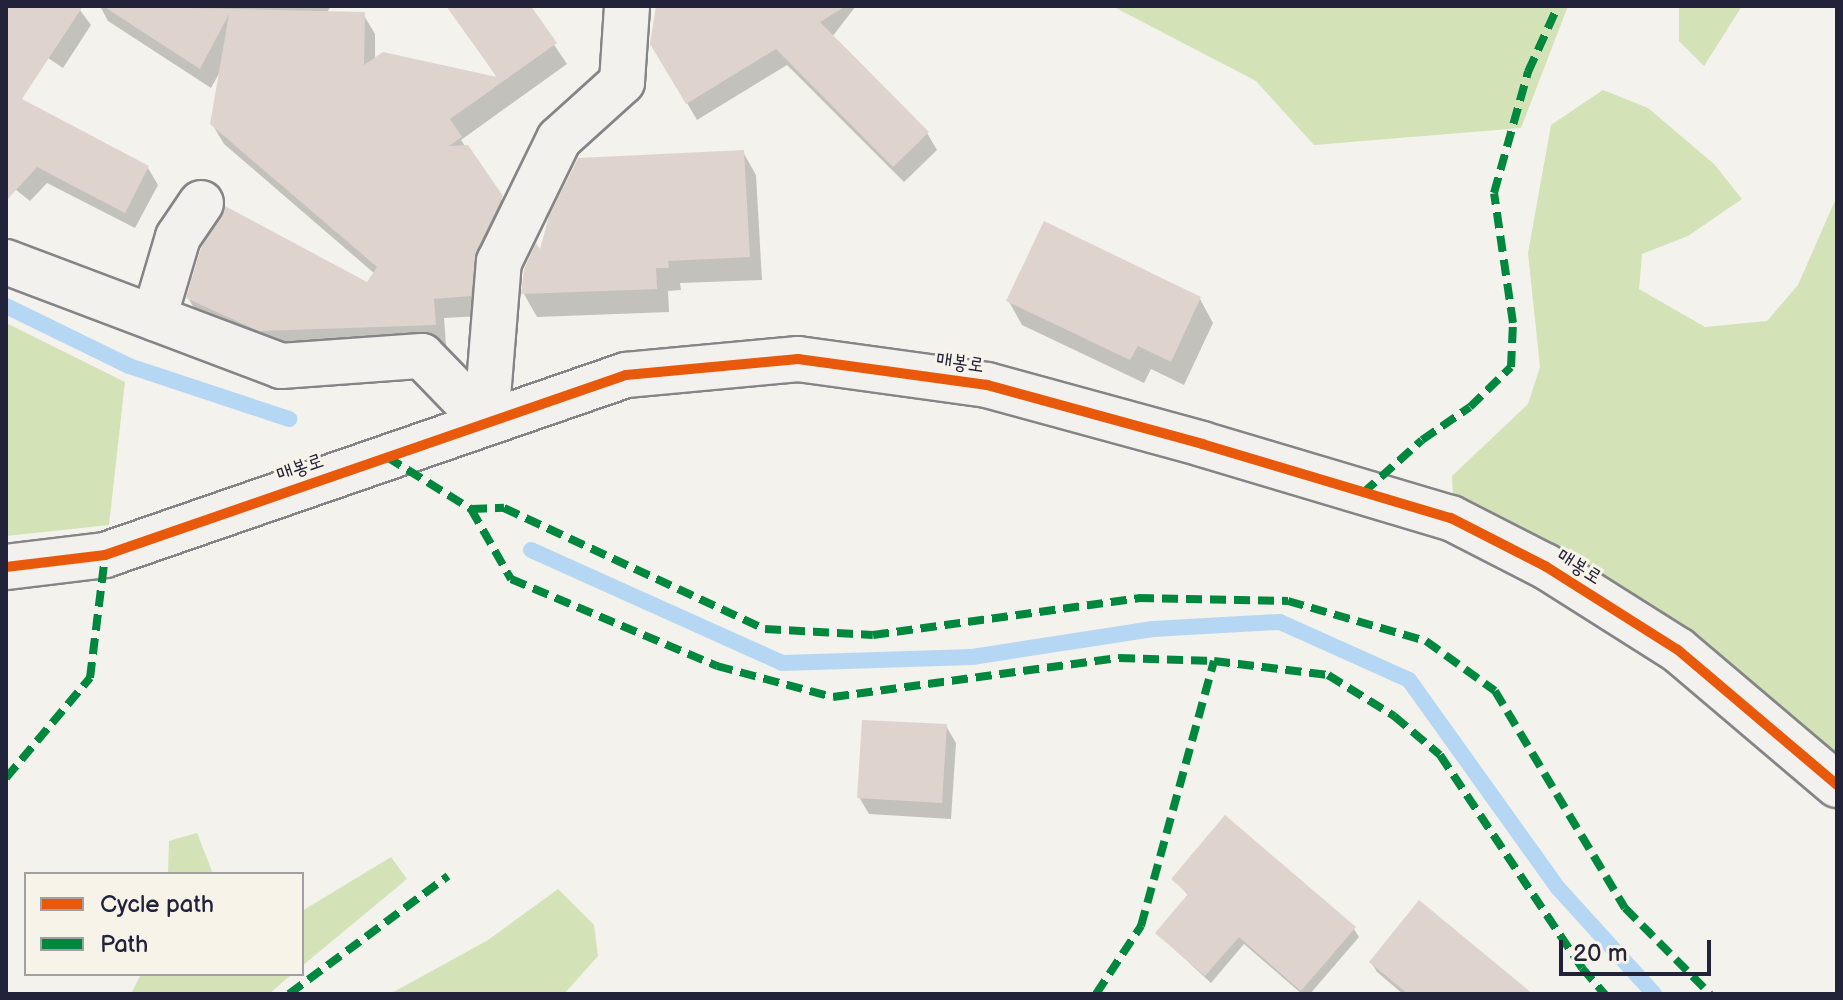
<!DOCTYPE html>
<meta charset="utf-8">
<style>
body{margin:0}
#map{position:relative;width:1843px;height:1000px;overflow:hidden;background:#f4f2ec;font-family:"Balsamiq Sans","Poor Story",sans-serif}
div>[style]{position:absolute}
.green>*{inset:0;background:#d3e2b7}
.shadow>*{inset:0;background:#0003}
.stream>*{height:16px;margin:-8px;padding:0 8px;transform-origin:8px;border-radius:8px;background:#b6d7f4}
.building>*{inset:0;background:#dfd3ce}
.roads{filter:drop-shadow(2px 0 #858486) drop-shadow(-2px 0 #858486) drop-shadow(0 2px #858486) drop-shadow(0 -2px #858486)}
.minor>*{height:44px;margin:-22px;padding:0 22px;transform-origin:22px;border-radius:22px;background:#f2f1ed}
.quiet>*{height:8px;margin-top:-4px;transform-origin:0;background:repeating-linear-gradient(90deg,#00873e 0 16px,transparent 0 24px)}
.cycleway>*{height:10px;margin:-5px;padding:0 5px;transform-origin:5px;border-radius:5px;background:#e8590c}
span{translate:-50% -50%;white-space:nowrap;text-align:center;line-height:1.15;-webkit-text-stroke:6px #f7f3e8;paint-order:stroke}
.street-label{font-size:20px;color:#22223b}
.frame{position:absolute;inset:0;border:8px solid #22223b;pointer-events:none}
.legend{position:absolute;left:24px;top:872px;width:280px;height:104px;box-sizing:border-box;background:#f7f3e8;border:2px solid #a29fa3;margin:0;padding:10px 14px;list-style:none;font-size:24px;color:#22223b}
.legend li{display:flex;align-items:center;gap:16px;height:40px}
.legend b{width:40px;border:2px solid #a29fa3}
.scale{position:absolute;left:1559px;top:940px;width:152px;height:36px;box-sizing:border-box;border:4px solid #22223b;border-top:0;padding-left:10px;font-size:24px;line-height:28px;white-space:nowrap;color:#22223b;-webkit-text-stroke:6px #f7f3e8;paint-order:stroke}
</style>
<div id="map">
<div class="green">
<i style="clip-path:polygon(1112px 6px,1568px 6px,1521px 128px,1314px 145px,1256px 81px)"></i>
<i style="clip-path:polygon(1679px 6px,1742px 6px,1704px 66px,1679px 41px)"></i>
<i style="clip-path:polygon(1603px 90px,1648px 108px,1714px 164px,1742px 199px,1688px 236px,1642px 254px,1639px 289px,1705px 327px,1767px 321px,1798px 285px,1837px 196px,1837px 753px,1697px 639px,1453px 499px,1452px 476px,1528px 404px,1540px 367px,1528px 253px,1551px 125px)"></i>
<i style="clip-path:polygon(6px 323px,125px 382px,109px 525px,6px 536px)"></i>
<i style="clip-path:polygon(197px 833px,213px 874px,168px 874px,169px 841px)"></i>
<i style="clip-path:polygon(391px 857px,407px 879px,302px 966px,302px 911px)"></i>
<i style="clip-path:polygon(558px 889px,594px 925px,598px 956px,564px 994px,390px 994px,488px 940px)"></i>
<i style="clip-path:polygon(141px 974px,292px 974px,269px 994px,131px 994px)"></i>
</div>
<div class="shadow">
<i style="clip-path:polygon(6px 6px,77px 6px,91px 25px,63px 68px,6px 30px)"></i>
<i style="clip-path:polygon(100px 6px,331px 6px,326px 14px,363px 14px,375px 34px,375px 60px,498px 79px,449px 7px,528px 6px,567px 64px,461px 140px,514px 218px,482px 316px,444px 318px,446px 345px,272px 351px,200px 318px,188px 298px,367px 284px,375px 274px,224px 144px,212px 124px,220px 72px,211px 88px,108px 21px)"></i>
<i style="clip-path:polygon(707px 6px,856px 6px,832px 37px,927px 133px,937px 150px,904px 182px,787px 65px,697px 120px,663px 62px)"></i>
<i style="clip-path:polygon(6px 92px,148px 168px,158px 185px,135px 228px,47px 183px,30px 201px,6px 182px)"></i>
<i style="clip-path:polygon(743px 152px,756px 175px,762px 280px,680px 283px,681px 290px,668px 291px,669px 312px,537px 317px,524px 294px,541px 253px)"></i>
<i style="clip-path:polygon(1200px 299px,1213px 323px,1184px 385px,1151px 369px,1144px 383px,1022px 325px,1008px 300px)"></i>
<i style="clip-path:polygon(946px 726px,956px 743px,951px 819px,869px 814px,859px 797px)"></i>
<i style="clip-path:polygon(1173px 879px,1354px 929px,1359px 937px,1310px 994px,1302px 994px,1244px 944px,1211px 983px,1157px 933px,1189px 896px)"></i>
<i style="clip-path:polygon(1371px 962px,1526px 994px,1403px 994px,1377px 972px)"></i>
</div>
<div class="stream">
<i style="left:6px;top:306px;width:137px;rotate:26deg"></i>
<i style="left:129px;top:366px;width:169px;rotate:18.3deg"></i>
<i style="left:531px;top:550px;width:275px;rotate:24.2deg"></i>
<i style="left:782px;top:663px;width:190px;rotate:-1.8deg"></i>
<i style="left:972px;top:657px;width:183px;rotate:-8.8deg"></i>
<i style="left:1153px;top:629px;width:127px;rotate:-3.2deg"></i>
<i style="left:1280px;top:622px;width:141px;rotate:24.2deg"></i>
<i style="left:1409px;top:680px;width:256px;rotate:54.4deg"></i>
<i style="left:1558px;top:888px;width:143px;rotate:47.8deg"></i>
</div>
<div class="building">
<i style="clip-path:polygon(6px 6px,83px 6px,22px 99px,149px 166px,125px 213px,37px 167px,6px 201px)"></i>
<i style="clip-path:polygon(103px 6px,365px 12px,364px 65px,383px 52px,497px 77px,446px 6px,531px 6px,557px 43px,450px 119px,462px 137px,449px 146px,468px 145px,503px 196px,476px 252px,471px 296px,434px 299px,436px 325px,259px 331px,186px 298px,201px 248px,225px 206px,367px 282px,377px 267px,210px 124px,229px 14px,200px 69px)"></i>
<i style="clip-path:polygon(656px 6px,846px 6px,820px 22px,929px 132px,893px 167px,776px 49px,686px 104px,650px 44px)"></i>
<i style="clip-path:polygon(744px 150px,750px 257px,668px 261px,669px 268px,656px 268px,657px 289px,521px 294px,524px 269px,536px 243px,540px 249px,549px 216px,578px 158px)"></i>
<i style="clip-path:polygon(1044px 221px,1201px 297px,1171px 362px,1138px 346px,1130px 360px,1006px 301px)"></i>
<i style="clip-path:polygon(862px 720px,947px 724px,942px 803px,857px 798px)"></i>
<i style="clip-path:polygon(1225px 815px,1356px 927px,1301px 991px,1239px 937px,1205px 976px,1155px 933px,1188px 894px,1171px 879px)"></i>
<i style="clip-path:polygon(1419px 900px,1533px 994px,1408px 994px,1369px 962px)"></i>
</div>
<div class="roads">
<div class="minor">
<i style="left:6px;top:262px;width:294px;rotate:20.7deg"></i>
<i style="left:281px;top:366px;width:141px;rotate:-4.1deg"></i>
<i style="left:422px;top:356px;width:92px;rotate:45.9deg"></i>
<i style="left:154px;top:318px;width:84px;rotate:-73.5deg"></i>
<i style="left:178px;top:237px;width:41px;rotate:-55.9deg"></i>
<i style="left:486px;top:422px;width:161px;rotate:-85.4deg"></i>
<i style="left:499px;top:262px;width:137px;rotate:-64deg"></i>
<i style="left:559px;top:139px;width:85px;rotate:-42.1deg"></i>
<i style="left:622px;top:82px;width:76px;rotate:-86.2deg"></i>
<i style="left:6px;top:567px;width:100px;rotate:-6.9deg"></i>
<i style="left:105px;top:555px;width:551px;rotate:-19.06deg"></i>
<i style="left:626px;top:375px;width:173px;rotate:-5.3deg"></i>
<i style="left:798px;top:359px;width:191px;rotate:7.8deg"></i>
<i style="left:987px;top:385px;width:223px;rotate:15.3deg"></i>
<i style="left:1202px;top:444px;width:260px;rotate:16.6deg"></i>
<i style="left:1451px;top:518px;width:106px;rotate:27.1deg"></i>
<i style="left:1545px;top:566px;width:157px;rotate:32.3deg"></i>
<i style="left:1678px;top:650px;width:209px;rotate:40.3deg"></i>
</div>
</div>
<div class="quiet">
<i style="left:387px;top:457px;width:99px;rotate:31.8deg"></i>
<i style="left:471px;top:509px;width:81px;rotate:60.3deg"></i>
<i style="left:511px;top:579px;width:224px;rotate:22.9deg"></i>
<i style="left:717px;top:666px;width:120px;rotate:15deg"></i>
<i style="left:833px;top:697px;width:289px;rotate:-7.8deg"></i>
<i style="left:1119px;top:658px;width:95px;rotate:1.8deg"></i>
<i style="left:1214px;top:661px;width:115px;rotate:7deg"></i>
<i style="left:1328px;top:675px;width:78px;rotate:31.8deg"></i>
<i style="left:1394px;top:716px;width:60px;rotate:40.3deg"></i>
<i style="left:1440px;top:755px;width:256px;rotate:56.3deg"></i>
<i style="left:1582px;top:968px;width:35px;rotate:49deg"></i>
<i style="left:1363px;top:493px;width:79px;rotate:-41.9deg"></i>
<i style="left:1422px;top:440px;width:58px;rotate:-34.5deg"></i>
<i style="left:1470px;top:407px;width:57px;rotate:-44.3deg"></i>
<i style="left:1511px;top:367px;width:44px;rotate:-87.4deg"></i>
<i style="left:1513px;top:323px;width:131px;rotate:-98.3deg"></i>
<i style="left:1494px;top:193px;width:126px;rotate:-74.3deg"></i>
<i style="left:1528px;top:72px;width:72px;rotate:-65.6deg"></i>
<i style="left:471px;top:509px;width:33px;rotate:-2deg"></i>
<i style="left:504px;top:508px;width:288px;rotate:24.9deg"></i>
<i style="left:765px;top:629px;width:108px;rotate:3.2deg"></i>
<i style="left:873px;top:635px;width:268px;rotate:-7.9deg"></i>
<i style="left:1138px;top:598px;width:150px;rotate:1.1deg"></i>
<i style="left:1288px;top:601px;width:144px;rotate:16.2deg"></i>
<i style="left:1426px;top:641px;width:85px;rotate:35.9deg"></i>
<i style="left:1495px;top:691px;width:253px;rotate:59.1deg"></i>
<i style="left:1625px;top:908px;width:121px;rotate:45.3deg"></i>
<i style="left:6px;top:778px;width:131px;rotate:-50deg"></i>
<i style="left:90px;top:678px;width:124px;rotate:-83deg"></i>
<i style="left:289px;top:994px;width:198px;rotate:-36.6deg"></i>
<i style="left:1096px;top:994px;width:82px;rotate:-56.5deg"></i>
<i style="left:1141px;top:926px;width:275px;rotate:-74.6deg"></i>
</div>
<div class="cycleway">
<i style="left:6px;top:567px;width:100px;rotate:-6.9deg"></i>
<i style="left:105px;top:555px;width:551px;rotate:-19.06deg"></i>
<i style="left:626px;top:375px;width:173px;rotate:-5.3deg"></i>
<i style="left:798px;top:359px;width:191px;rotate:7.8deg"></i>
<i style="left:987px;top:385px;width:223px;rotate:15.3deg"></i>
<i style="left:1202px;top:444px;width:260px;rotate:16.6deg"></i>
<i style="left:1451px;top:518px;width:106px;rotate:27.1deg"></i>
<i style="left:1545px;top:566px;width:157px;rotate:32.3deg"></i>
<i style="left:1678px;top:650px;width:209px;rotate:40.3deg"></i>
</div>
<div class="street-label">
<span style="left:960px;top:363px;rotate:8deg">매봉로</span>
<span style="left:300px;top:468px;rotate:-19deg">매봉로</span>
<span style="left:1579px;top:567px;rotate:32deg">매봉로</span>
</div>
<div class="frame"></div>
<ul class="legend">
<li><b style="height:10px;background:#e8590c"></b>Cycle path</li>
<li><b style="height:10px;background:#00873e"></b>Path</li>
</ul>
<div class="scale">20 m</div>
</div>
